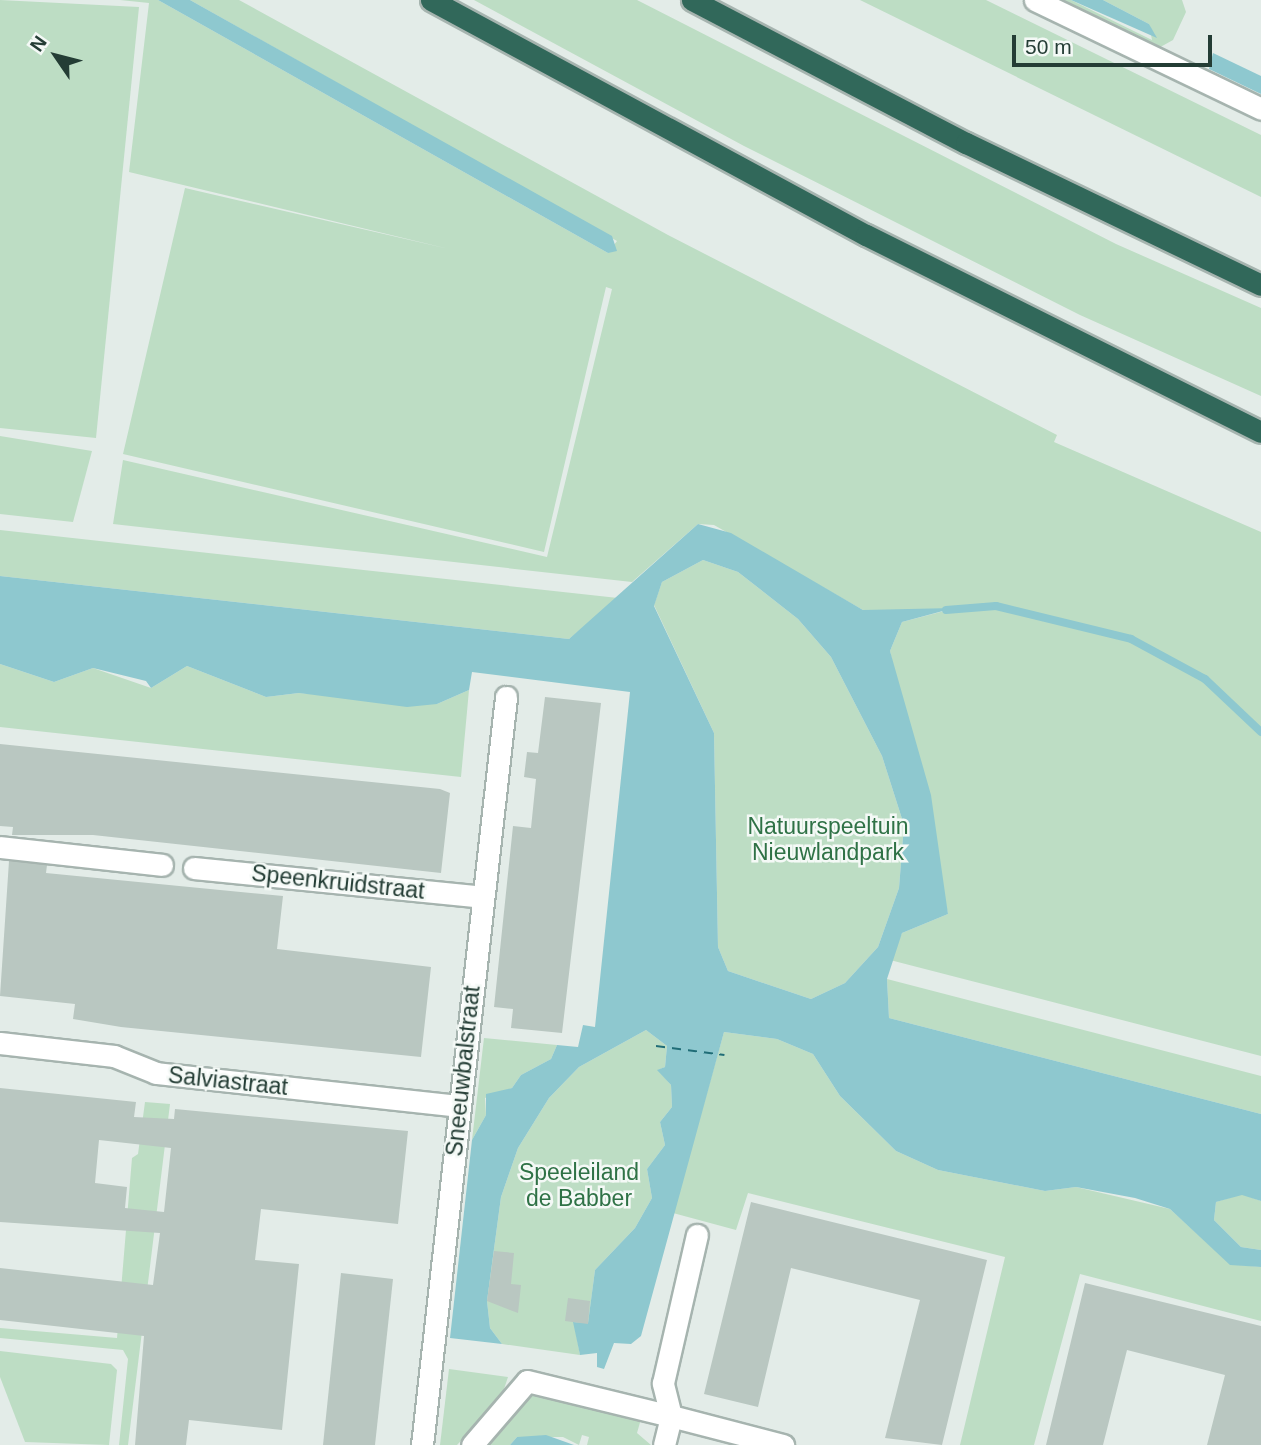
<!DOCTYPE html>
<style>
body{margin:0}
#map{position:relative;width:1261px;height:1445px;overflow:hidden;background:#e3ece8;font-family:Helvetica,sans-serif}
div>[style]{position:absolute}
.green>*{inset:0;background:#bdddc4}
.water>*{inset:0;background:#8ec8cf}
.stream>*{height:8px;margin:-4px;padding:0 4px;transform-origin:4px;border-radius:4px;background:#8ec8cf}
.ferry>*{height:2px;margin-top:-1px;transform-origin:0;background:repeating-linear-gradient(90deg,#206d77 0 9px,transparent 0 16px)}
.building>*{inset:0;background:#b9c7c1}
.roads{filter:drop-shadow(2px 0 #a6b4af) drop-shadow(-2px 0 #a6b4af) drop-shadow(0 2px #a6b4af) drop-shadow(0 -2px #a6b4af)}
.pedestrian>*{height:21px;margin:-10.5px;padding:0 10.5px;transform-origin:10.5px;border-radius:10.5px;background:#fff}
.minor>*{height:21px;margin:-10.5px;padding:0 10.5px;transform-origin:10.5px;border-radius:10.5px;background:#fff}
.motorway>*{height:21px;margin:-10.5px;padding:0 10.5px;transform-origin:10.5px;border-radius:10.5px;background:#31685a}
span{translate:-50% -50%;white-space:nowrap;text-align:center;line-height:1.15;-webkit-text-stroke:5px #f4f9f6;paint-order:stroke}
.park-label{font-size:23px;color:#2f7246}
.street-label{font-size:23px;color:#243d35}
.north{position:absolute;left:21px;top:21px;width:70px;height:70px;-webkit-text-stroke:5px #f4f9f6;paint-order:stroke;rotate:305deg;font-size:19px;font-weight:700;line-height:28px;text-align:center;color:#243d35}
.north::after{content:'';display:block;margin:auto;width:24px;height:32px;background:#243d35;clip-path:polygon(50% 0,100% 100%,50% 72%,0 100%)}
.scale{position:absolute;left:1012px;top:35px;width:200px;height:32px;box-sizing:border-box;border:4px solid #243d35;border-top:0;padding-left:9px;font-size:21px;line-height:24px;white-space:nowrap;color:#243d35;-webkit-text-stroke:5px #f4f9f6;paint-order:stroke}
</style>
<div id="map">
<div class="green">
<i style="clip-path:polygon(0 0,139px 7px,96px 438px,0 428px)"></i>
<i style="clip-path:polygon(120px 0,158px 0,608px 253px,617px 241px,190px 0,239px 0,668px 235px,1057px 435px,1054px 442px,1261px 532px,1261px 1056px,890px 960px,902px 933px,948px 914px,890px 651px,902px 622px,948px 610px,863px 610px,714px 525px,698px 524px,632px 582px,113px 524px,123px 460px,547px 557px,612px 289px,606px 287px,544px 552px,123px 454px,185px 188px,449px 249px,129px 172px,149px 3px)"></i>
<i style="clip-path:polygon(474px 0,637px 0,1116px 244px,1261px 308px,1261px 396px,1080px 315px,744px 146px)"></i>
<i style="clip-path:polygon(860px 0,986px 0,1261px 135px,1261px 197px)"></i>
<i style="clip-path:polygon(1058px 0,1071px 0,1152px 40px,1149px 24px,1103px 0,1182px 0,1186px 12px,1173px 40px,1155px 50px)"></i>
<i style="clip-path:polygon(0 436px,92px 451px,73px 522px,0 514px)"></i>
<i style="clip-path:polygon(0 530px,618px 598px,569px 639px,0 576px)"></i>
<i style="clip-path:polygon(703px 560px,738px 572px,798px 619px,831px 657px,882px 756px,904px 825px,899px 888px,878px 947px,845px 983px,811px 999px,728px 971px,718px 947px,714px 733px,654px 605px,662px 582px)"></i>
<i style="clip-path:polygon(0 664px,54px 682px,93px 668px,151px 688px,187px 666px,266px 697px,299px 693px,437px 704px,469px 690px,461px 777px,0 727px)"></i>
<i style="clip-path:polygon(887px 979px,1261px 1076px,1261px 1114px,889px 1018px)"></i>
<i style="clip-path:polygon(646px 1030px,667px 1046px,665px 1067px,658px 1070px,671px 1085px,672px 1107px,660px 1122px,665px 1145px,647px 1169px,652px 1198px,635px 1228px,595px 1270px,588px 1324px,574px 1322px,580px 1355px,502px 1344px,490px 1328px,487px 1301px,501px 1197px,518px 1148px,549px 1098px,579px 1067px)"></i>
<i style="clip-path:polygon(724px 1032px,777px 1039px,813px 1054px,840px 1096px,896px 1151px,938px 1170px,1045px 1191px,1076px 1187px,1170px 1209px,1230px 1264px,1261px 1267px,1261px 1321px,1080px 1274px,1034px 1445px,960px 1445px,1005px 1257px,748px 1193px,736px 1230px,673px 1213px)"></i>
<i style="clip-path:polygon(484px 1038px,557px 1045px,551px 1059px,521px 1075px,512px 1088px,485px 1098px,486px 1115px,472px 1140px)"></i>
<i style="clip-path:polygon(145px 1102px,170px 1104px,128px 1445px,119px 1445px,128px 1359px,123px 1350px,0 1338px,0 1328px,117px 1338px,132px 1158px,138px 1154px)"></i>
<i style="clip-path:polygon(1242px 1194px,1261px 1201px,1261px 1250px,1241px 1247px,1214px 1220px,1216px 1202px)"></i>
<i style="clip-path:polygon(0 1351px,111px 1364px,117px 1370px,109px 1445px,25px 1442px,0 1377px)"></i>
<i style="clip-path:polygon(449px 1369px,508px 1377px,501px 1398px,457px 1445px,440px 1445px)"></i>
<i style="clip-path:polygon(551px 1395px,641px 1419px,637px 1433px,651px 1445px,587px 1445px,589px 1437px,582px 1435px,579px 1445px,563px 1437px,517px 1437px,510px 1445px,483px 1445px,529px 1396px)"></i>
</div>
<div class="water">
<i style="clip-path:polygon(158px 0,190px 0,612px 236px,617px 251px,608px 253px)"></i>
<i style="clip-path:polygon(1071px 0,1103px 0,1149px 24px,1157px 38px)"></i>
<i style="clip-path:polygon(1213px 53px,1261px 76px,1261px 94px,1209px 69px)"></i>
<i style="clip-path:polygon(evenodd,698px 524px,731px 533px,863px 610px,954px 608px,902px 622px,890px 651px,931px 795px,948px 914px,902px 933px,887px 979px,889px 1018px,1261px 1114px,1261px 1201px,1242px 1195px,1216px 1202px,1214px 1220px,1241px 1247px,1261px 1250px,1261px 1267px,1230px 1265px,1170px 1209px,1135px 1198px,1076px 1187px,1045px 1191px,938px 1170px,896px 1151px,840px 1096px,813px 1054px,777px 1039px,724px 1032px,641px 1336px,631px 1344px,614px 1343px,604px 1369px,597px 1367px,597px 1353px,580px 1355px,573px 1322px,588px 1323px,595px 1270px,635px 1228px,652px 1198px,647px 1169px,665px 1145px,660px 1122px,672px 1107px,671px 1085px,657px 1070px,665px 1067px,667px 1046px,646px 1030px,579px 1067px,549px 1098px,518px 1148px,501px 1197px,487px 1301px,490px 1328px,502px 1344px,450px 1338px,472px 1140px,486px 1115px,486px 1094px,512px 1088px,521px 1075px,551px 1059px,557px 1045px,578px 1047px,583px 1025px,595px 1027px,630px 692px,472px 672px,469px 690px,437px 704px,407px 707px,299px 693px,266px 697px,187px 666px,151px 688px,146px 681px,93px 668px,54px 682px,0 664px,0 576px,569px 639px,698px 524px,703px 560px,738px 572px,798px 619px,831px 657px,882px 756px,904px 825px,899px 888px,878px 947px,845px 983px,811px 999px,728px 971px,718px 947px,714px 733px,654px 606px,662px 582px,703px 560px)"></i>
<i style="clip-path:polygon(546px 1435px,574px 1445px,510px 1445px,517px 1437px)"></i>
</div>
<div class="stream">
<i style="left:946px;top:610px;width:50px;rotate:-4.6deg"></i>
<i style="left:996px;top:606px;width:139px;rotate:13.7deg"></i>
<i style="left:1131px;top:639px;width:84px;rotate:28.4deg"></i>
<i style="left:1205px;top:679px;width:77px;rotate:43.4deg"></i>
</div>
<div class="ferry">
<i style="left:656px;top:1046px;width:69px;rotate:7.5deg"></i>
</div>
<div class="building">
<i style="clip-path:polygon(545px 697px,601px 703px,562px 1033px,511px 1028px,513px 1009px,494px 1007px,513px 826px,531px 828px,536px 779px,524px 777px,527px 752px,538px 753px)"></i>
<i style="clip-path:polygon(0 744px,440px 789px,450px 793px,441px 873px,93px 835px,12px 835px,13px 827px,0 826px)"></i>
<i style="clip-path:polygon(9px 861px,47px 865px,46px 873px,283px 896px,277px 949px,431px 967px,421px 1057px,121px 1027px,73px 1019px,75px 1004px,0 996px)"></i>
<i style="clip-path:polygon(evenodd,0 1088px,136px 1102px,134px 1117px,174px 1119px,175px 1109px,408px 1131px,398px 1224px,261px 1209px,255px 1260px,299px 1264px,282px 1430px,189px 1420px,186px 1445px,135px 1445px,144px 1336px,0 1320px,0 1268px,153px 1285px,160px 1233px,0 1222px,0 1088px,99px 1140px,171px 1148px,164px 1212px,125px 1208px,127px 1187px,95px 1183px,99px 1140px)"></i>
<i style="clip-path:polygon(751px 1202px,987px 1260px,942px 1445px,885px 1438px,920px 1300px,791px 1268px,758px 1407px,704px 1394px)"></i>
<i style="clip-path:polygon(494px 1251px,514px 1253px,511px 1284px,521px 1285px,518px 1313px,487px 1301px)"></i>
<i style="clip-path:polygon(341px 1273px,393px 1279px,375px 1445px,323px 1445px)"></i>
<i style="clip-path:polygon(1085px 1283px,1261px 1326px,1261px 1445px,1207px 1445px,1225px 1375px,1127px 1350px,1103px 1445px,1046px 1445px)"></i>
<i style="clip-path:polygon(568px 1298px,590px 1301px,588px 1324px,565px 1321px)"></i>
</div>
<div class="roads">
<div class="pedestrian">
<i style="left:472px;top:1445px;width:84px;rotate:-49.3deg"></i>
<i style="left:527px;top:1381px;width:148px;rotate:13.7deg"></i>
</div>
<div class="minor">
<i style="left:1035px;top:0;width:251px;rotate:25.7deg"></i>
<i style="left:0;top:847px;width:163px;rotate:6.3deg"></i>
<i style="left:194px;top:868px;width:289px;rotate:5.7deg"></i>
<i style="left:0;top:1043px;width:115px;rotate:6.5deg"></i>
<i style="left:114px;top:1056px;width:45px;rotate:22deg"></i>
<i style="left:156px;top:1073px;width:305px;rotate:6.2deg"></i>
<i style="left:671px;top:1416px;width:116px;rotate:14.5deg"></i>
<i style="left:422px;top:1445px;width:753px;rotate:-83.59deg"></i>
<i style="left:664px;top:1445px;width:30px;rotate:-76deg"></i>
<i style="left:671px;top:1416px;width:34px;rotate:-104deg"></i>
<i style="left:663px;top:1383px;width:152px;rotate:-77.1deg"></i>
</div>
<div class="motorway">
<i style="left:431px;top:0;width:494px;rotate:28.4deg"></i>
<i style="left:866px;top:235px;width:441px;rotate:26.5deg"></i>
<i style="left:692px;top:0;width:309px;rotate:27.6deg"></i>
<i style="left:966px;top:143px;width:327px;rotate:25.7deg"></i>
</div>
</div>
<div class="park-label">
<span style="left:828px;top:839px">Natuurspeeltuin<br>Nieuwlandpark</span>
<span style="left:579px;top:1185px">Speeleiland<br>de Babber</span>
</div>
<div class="street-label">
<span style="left:338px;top:882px;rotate:6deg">Speenkruidstraat</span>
<span style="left:463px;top:1071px;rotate:-84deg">Sneeuwbalstraat</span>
<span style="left:228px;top:1081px;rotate:6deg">Salviastraat</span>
</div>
<div class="north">N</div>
<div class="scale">50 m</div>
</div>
